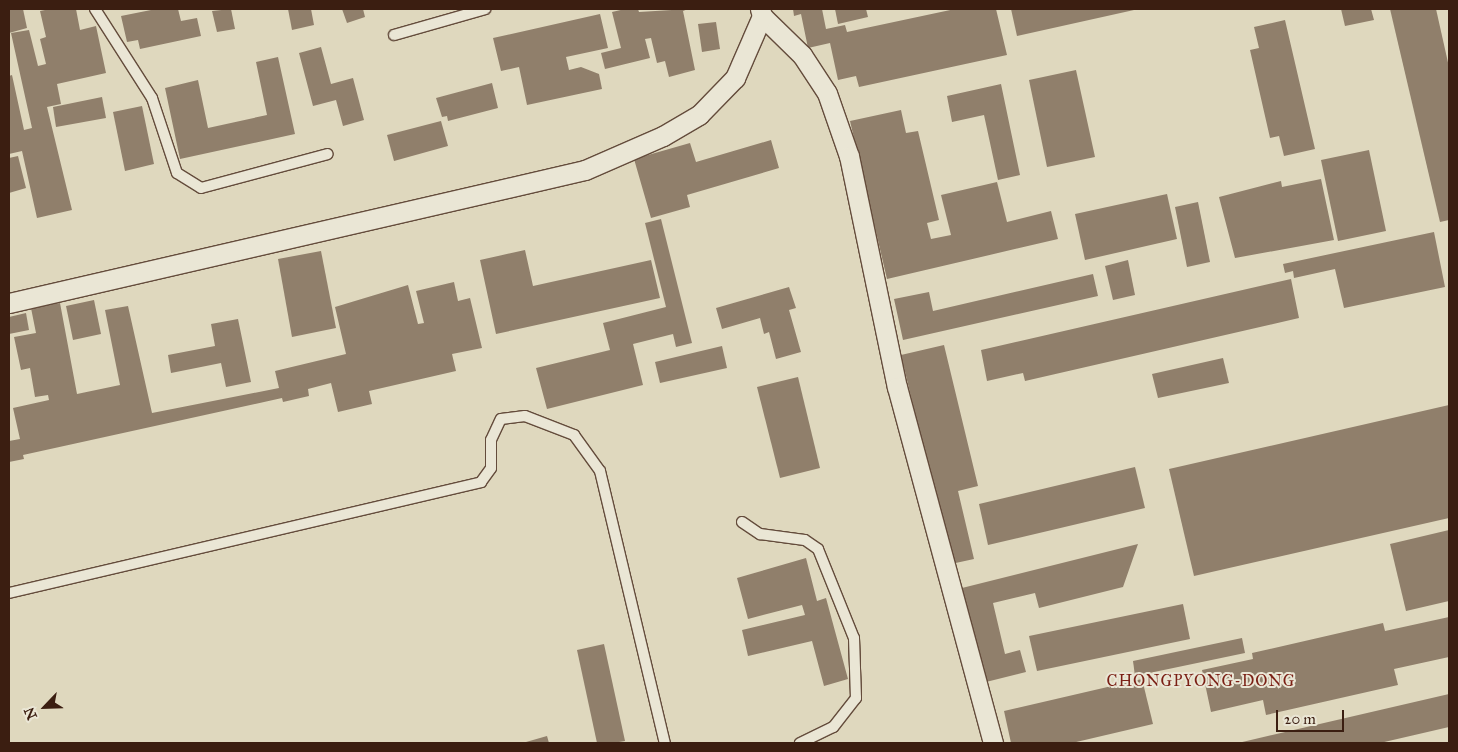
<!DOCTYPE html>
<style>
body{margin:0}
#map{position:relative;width:1458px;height:752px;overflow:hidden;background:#dfd8be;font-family:"IM FELL Great Primer",serif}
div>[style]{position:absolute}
.building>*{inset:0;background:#907f6b}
.roads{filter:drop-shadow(1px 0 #644c3c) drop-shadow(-1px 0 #644c3c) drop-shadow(0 1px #644c3c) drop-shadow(0 -1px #644c3c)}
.lane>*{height:10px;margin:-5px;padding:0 5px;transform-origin:5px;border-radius:5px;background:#eae6d5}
.street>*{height:19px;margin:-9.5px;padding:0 9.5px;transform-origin:9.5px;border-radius:9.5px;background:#eae6d5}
span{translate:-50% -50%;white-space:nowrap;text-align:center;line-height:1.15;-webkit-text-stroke:4px #eae6d5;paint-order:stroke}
.quarter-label{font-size:16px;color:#7a1f14;letter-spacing:1px}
.frame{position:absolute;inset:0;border:10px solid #3b1e11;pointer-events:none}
.north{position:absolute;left:20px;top:682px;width:50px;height:50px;-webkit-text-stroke:4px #eae6d5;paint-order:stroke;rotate:246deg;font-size:14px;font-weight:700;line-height:20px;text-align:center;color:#3b1e11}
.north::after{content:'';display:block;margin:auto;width:18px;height:22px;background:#3b1e11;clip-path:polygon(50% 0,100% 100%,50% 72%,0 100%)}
.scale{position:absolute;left:1276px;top:710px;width:68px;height:22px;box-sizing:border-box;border:2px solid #3b1e11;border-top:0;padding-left:6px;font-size:15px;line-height:18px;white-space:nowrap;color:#3b1e11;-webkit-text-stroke:4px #eae6d5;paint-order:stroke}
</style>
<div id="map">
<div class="building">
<i style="clip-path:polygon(9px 9px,23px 9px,27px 28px,9px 33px)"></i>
<i style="clip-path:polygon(50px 9px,76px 9px,80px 30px,96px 26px,106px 73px,57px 84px,61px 104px,47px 107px,72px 210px,37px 218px,22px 151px,9px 154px,9px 76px,12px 75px,24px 130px,32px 128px,11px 33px,29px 30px,38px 66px,46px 64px,40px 39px,46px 37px,40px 11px)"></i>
<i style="clip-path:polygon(156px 9px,178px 9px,181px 21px,197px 18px,201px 36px,140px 49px,138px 40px,127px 42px,121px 16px)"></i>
<i style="clip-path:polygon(231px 9px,235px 29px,217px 32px,212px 11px)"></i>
<i style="clip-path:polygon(288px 9px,311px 9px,314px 25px,292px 30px)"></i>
<i style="clip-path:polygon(342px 9px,363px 9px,365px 17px,347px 23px)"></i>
<i style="clip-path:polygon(625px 9px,638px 9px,639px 12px,688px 9px,683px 11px,695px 70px,669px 77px,665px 61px,657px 63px,651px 38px,645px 39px,650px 58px,605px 69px,601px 53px,621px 48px,612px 12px)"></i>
<i style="clip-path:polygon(793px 9px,822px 9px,826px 29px,845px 25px,847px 32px,955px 9px,996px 9px,1007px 55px,859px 87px,856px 76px,838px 80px,830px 43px,808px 48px,801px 14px,794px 16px)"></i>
<i style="clip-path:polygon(835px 9px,866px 9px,868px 17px,838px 24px)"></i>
<i style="clip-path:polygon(1011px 9px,1134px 9px,1134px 10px,1017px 36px)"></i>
<i style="clip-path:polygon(1341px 9px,1371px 9px,1374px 20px,1345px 26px)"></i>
<i style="clip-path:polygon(1390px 9px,1436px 9px,1449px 67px,1449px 220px,1440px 222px)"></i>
<i style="clip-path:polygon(600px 14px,608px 48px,566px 57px,569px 70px,581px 67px,599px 74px,602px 89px,527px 105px,519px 67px,501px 71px,493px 38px)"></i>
<i style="clip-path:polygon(1285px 20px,1315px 149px,1284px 156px,1279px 136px,1270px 138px,1250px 50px,1259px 48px,1254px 27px)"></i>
<i style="clip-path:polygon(716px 22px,720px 49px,702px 52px,698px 24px)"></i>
<i style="clip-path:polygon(321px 47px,331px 84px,353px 78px,364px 120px,343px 126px,336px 100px,313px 106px,299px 53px)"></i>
<i style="clip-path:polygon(278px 57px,295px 134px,180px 159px,165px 88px,198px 80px,208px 128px,267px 115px,256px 62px)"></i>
<i style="clip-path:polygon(1076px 70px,1095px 157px,1047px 167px,1029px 80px)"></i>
<i style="clip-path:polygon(492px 83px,498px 108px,448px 121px,447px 116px,442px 117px,436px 98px)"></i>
<i style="clip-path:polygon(1001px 84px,1020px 175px,998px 180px,984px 115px,952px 122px,947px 96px)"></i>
<i style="clip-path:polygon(102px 97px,106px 118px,56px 127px,53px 107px)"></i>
<i style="clip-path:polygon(142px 106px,154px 164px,125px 171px,113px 112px)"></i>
<i style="clip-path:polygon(901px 110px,906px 133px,918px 131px,939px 220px,927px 223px,931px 239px,951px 235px,941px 195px,997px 182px,1007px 222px,1051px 211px,1058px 239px,887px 279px,850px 121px)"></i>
<i style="clip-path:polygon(441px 121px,448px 146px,394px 161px,387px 135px)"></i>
<i style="clip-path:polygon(771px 140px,779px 168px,687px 195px,690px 207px,651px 218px,634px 159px,690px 143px,696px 162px)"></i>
<i style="clip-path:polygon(1369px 150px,1386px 231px,1338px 241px,1321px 160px)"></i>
<i style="clip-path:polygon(18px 156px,26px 188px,9px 193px,9px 158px)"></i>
<i style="clip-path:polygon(1321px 179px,1334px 240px,1235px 258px,1219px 197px,1281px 181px,1282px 187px)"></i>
<i style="clip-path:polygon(1167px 194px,1177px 239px,1085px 260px,1075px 214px)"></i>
<i style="clip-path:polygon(1198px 202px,1210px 262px,1187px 267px,1175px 207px)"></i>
<i style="clip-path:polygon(661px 219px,692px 343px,676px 347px,673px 334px,633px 344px,643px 385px,547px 409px,536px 368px,610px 350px,603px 323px,666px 307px,645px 223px)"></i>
<i style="clip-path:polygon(1434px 232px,1445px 287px,1344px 308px,1335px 269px,1294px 278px,1293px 271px,1285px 273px,1283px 264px)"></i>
<i style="clip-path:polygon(525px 250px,533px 286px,651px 260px,660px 298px,496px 334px,480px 260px)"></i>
<i style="clip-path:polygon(321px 251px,336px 328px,292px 337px,278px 259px)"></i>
<i style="clip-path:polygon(1128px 260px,1135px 295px,1113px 300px,1105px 266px)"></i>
<i style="clip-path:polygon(1093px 274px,1098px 296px,903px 340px,894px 299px,929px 292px,933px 311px)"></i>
<i style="clip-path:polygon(1291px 279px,1299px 318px,1025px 381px,1023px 373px,987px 381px,981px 350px)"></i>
<i style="clip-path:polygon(454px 282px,458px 301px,470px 298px,482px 348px,452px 354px,456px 371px,369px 391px,372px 404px,338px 412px,331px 383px,308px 389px,309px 396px,283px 402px,282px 398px,23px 455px,24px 459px,9px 462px,9px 441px,20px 439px,13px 408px,49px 400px,48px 395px,35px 397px,30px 368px,21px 370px,14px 337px,36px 333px,31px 308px,60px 303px,77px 394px,120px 385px,105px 310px,128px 306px,152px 413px,279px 388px,275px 371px,346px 354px,335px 307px,408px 285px,418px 324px,424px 323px,416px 291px)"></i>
<i style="clip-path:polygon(789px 287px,796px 308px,789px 310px,801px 352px,776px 359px,769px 332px,764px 334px,760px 318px,722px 329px,716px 308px)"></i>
<i style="clip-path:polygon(94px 300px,101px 334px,73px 340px,66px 306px)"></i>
<i style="clip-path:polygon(26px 313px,29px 330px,9px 334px,9px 317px)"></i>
<i style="clip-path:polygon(238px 319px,251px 382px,226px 387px,221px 363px,171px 373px,168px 355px,215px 346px,211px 324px)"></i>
<i style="clip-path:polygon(944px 345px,978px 486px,958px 491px,974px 559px,951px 564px,901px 355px)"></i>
<i style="clip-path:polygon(722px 346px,727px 368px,660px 383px,655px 362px)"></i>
<i style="clip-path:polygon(1223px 358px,1229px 383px,1158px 398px,1152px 374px)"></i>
<i style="clip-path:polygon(798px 377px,820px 468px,780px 478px,757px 387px)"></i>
<i style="clip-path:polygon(1449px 405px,1449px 518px,1194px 576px,1169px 469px)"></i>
<i style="clip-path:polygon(1135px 467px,1145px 508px,988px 545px,979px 504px)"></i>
<i style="clip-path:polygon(1449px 530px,1449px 601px,1406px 611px,1390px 544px)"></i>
<i style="clip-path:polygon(1138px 544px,1123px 587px,1039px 608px,1035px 593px,993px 603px,1005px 654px,1020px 650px,1026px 672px,986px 682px,962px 588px)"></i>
<i style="clip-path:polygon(806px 558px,817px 601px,826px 598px,848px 679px,824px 686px,812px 641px,748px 656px,742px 630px,805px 615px,802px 605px,748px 619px,737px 578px)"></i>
<i style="clip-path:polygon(1183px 604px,1190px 639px,1037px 671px,1029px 636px)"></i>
<i style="clip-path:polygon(1449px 617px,1449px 657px,1394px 669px,1398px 685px,1266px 715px,1263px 700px,1211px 712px,1202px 670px,1253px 659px,1252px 653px,1383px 623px,1385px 631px)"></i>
<i style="clip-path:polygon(1242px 638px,1245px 653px,1135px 676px,1133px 661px)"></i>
<i style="clip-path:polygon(604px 644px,625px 741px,613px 743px,597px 743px,577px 650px)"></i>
<i style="clip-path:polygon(1142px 679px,1153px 724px,1072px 743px,1011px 743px,1004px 711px)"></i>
<i style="clip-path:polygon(1449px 694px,1449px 727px,1380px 743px,1238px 743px)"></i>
<i style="clip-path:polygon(547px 736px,549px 743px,526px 743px,526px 742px)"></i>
</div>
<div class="roads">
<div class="lane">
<i style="left:95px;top:9px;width:106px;rotate:57.4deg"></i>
<i style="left:152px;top:98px;width:79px;rotate:71.6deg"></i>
<i style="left:177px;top:173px;width:28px;rotate:32deg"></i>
<i style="left:201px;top:188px;width:131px;rotate:-15deg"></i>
<i style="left:394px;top:35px;width:95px;rotate:-15.9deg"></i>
<i style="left:742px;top:522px;width:22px;rotate:34deg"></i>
<i style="left:760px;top:534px;width:45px;rotate:7.6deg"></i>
<i style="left:805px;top:540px;width:16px;rotate:35deg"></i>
<i style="left:818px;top:549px;width:96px;rotate:68deg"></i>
<i style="left:854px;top:638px;width:60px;rotate:88.1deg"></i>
<i style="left:856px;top:698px;width:37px;rotate:128deg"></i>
<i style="left:833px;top:727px;width:37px;rotate:154deg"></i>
<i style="left:9px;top:593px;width:485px;rotate:-13.2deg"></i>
<i style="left:481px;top:482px;width:17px;rotate:-54deg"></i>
<i style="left:491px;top:468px;width:28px;rotate:-90deg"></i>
<i style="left:491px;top:440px;width:23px;rotate:-65deg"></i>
<i style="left:501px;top:419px;width:24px;rotate:-7deg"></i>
<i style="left:525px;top:416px;width:53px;rotate:21.2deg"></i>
<i style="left:574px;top:435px;width:44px;rotate:54.2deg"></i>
<i style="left:600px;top:471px;width:280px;rotate:76.6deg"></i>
</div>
<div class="street">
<i style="left:760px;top:9px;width:7px;rotate:74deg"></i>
<i style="left:762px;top:16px;width:56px;rotate:44.3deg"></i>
<i style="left:802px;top:55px;width:45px;rotate:56.7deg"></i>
<i style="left:827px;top:93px;width:67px;rotate:70.8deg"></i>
<i style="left:849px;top:156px;width:236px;rotate:78.3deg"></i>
<i style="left:897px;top:387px;width:369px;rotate:74.9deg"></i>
<i style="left:9px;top:303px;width:591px;rotate:-13deg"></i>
<i style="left:585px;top:170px;width:85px;rotate:-23.6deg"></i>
<i style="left:663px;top:136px;width:42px;rotate:-30.3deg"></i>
<i style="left:699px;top:115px;width:52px;rotate:-45.8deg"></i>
<i style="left:735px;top:78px;width:68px;rotate:-66.5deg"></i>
</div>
</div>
<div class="quarter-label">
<span style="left:1201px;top:681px">CHONGPYONG-DONG</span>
</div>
<div class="frame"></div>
<div class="north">N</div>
<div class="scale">20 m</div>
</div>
